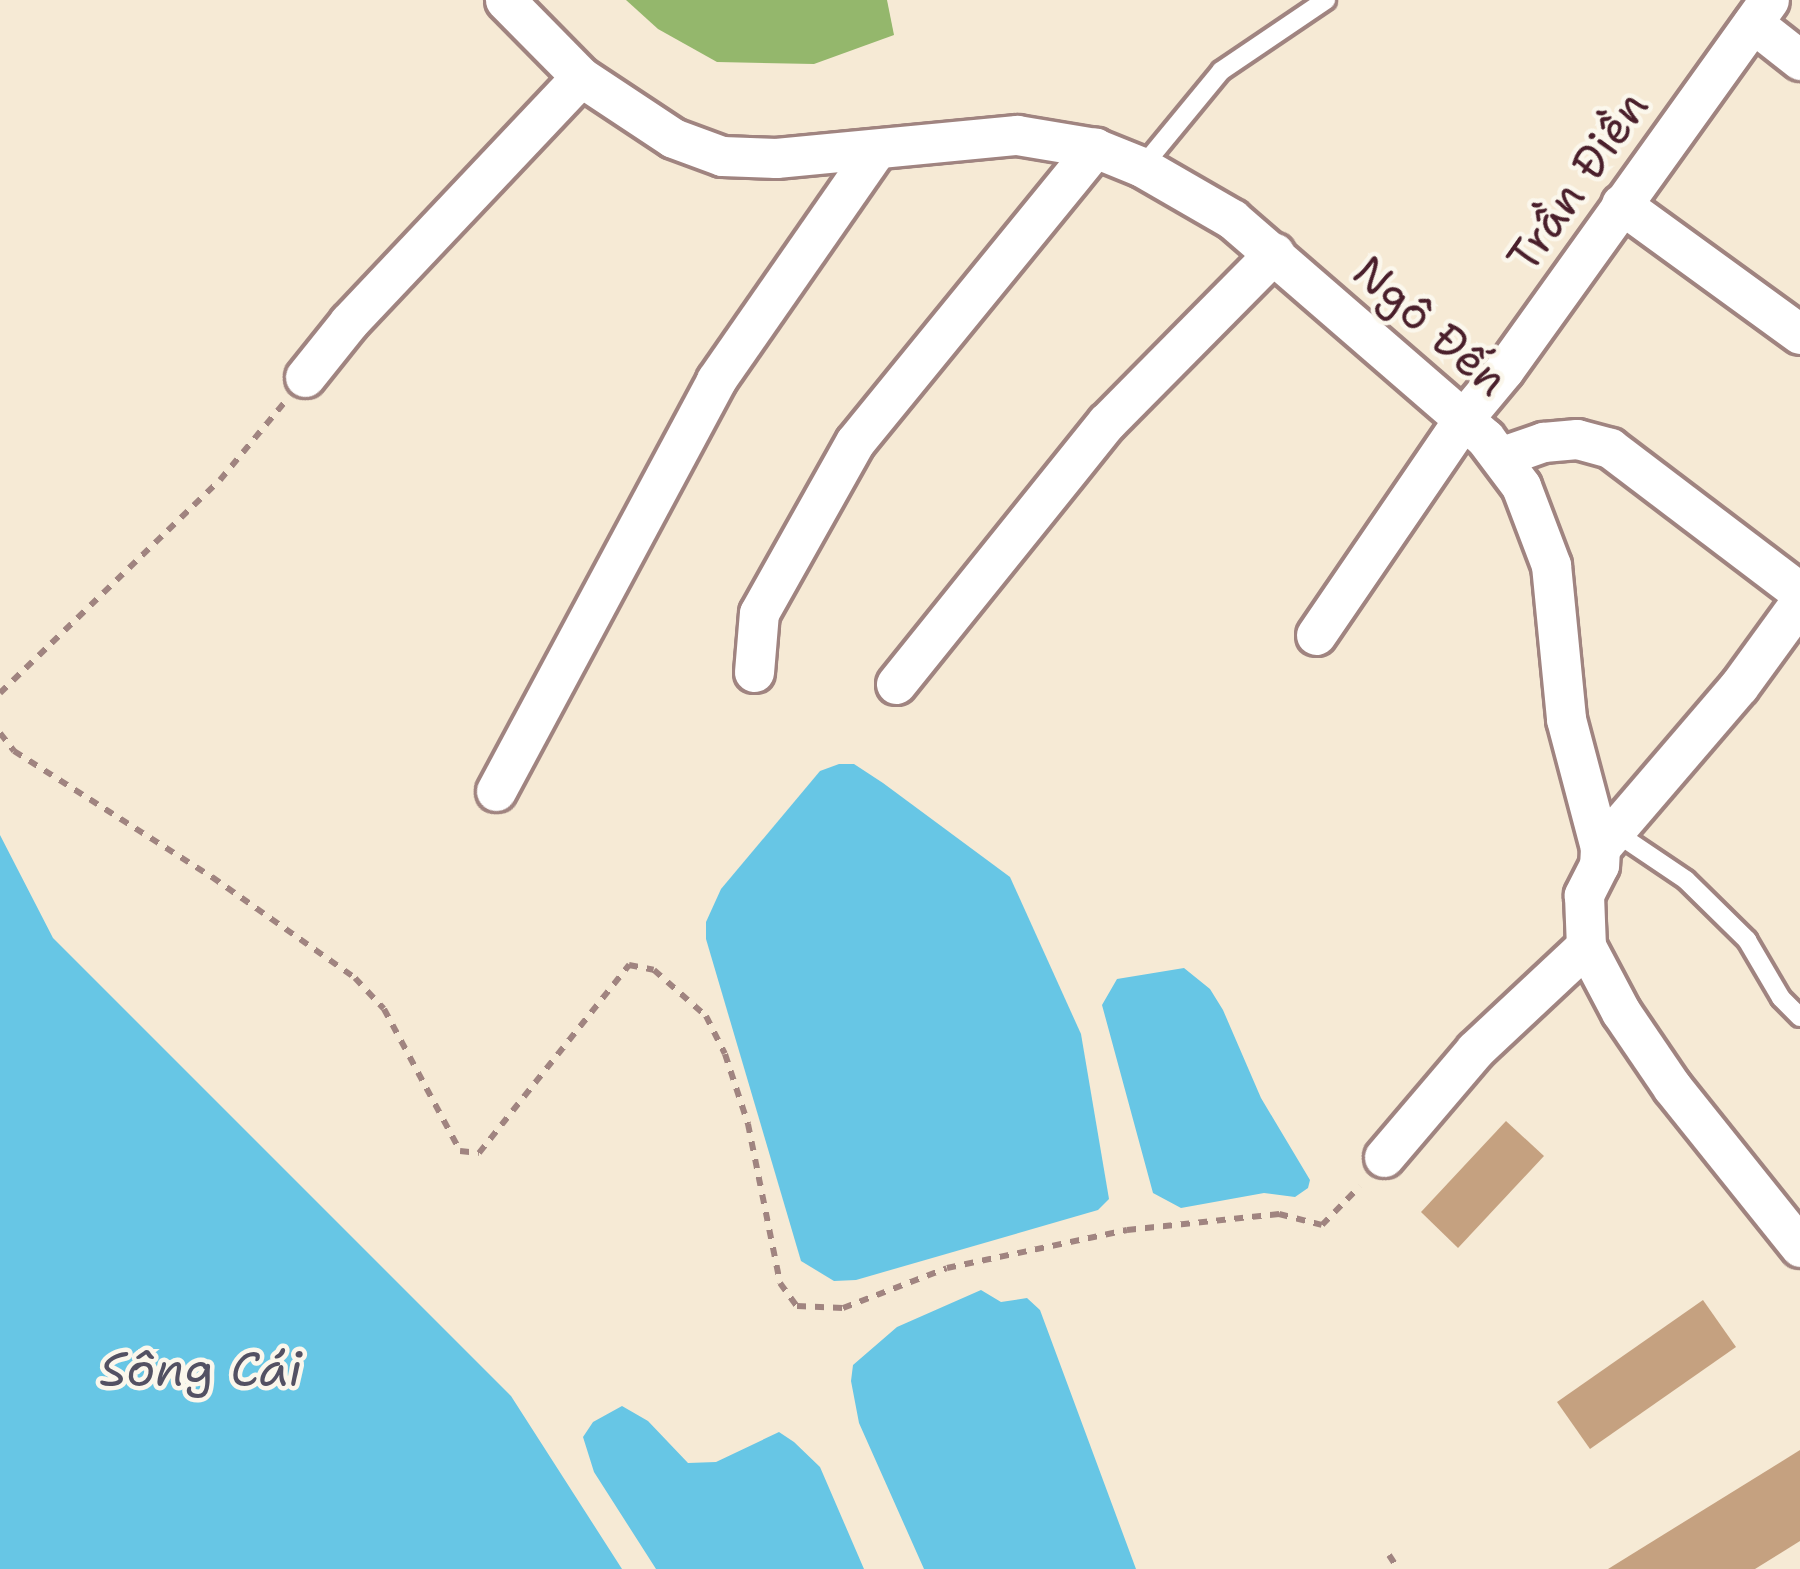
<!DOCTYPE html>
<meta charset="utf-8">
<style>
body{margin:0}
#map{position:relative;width:1800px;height:1569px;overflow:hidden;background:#f6ead5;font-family:"Shantell Sans",sans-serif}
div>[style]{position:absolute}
.forest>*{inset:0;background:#94b76c}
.water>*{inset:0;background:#67c6e5}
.building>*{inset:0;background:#c5a180}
.path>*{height:6px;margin-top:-3px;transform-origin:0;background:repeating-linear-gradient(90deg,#a08480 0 9px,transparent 0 18px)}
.roads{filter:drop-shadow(3px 0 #a08480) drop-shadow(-3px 0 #a08480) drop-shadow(0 3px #a08480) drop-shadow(0 -3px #a08480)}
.service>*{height:18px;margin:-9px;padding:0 9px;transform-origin:9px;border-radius:9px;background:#fff}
.minor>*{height:39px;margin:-19.5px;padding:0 19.5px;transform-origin:19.5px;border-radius:19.5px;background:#fff}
span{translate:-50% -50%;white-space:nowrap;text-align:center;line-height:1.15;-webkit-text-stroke:9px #fbf7ec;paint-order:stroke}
.street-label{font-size:45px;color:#4a1f2b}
.water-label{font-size:48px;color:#535163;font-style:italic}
</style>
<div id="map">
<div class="forest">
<i style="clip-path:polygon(626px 0,887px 0,894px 35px,814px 64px,717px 62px,658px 29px)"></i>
</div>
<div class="water">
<i style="clip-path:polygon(839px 764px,854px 764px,883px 783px,1010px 877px,1081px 1034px,1109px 1199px,1098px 1210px,856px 1280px,834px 1281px,801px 1261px,706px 939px,706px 922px,721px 889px,820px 771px)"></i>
<i style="clip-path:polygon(0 835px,53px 938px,511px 1396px,622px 1569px,0 1569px)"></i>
<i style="clip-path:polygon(1184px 968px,1210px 989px,1223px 1010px,1261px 1098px,1310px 1180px,1308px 1188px,1295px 1197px,1264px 1193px,1181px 1208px,1153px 1193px,1102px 1005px,1117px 979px)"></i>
<i style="clip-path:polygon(981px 1290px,1001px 1302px,1027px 1298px,1040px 1310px,1136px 1569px,924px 1569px,859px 1423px,851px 1381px,853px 1365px,897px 1327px)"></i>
<i style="clip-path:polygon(622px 1406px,648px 1421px,688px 1463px,716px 1462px,779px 1432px,794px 1442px,820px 1467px,864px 1569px,656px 1569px,594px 1472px,583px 1437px,593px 1422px)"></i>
</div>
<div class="building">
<i style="clip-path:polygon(1506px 1121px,1544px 1156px,1458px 1248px,1421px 1212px)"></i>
<i style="clip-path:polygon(1703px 1300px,1736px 1347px,1590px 1449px,1557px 1402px)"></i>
<i style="clip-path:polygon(1800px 1450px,1800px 1541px,1755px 1569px,1608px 1569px)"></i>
</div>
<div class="path">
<i style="left:0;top:693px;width:306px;rotate:-44.1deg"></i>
<i style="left:220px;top:480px;width:100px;rotate:-50.3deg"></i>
<i style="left:0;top:733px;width:23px;rotate:52deg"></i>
<i style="left:14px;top:751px;width:235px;rotate:32.5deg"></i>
<i style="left:212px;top:877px;width:175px;rotate:35.2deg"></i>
<i style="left:355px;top:978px;width:42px;rotate:46.9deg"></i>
<i style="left:384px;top:1009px;width:161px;rotate:61.8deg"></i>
<i style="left:460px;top:1151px;width:19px;rotate:6deg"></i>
<i style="left:479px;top:1153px;width:241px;rotate:-51.4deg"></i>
<i style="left:629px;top:965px;width:25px;rotate:11deg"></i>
<i style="left:654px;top:970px;width:69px;rotate:41.5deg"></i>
<i style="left:706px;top:1016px;width:42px;rotate:63.4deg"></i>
<i style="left:725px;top:1054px;width:74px;rotate:71.8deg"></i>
<i style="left:748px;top:1124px;width:162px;rotate:78.6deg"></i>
<i style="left:780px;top:1283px;width:29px;rotate:54deg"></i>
<i style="left:797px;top:1306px;width:46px;rotate:2.5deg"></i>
<i style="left:843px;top:1308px;width:111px;rotate:-21deg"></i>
<i style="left:947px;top:1268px;width:184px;rotate:-11.9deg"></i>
<i style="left:1127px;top:1230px;width:153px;rotate:-6deg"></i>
<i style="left:1279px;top:1214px;width:44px;rotate:14.3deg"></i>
<i style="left:1322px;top:1225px;width:54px;rotate:-45.7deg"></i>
<i style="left:1389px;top:1555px;width:17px;rotate:57deg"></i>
</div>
<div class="roads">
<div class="service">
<i style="left:1142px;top:167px;width:124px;rotate:-50.5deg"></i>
<i style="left:1221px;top:71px;width:127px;rotate:-34.1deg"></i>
<i style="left:1612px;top:830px;width:89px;rotate:34deg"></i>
<i style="left:1686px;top:880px;width:86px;rotate:44.5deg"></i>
<i style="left:1747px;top:940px;width:67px;rotate:59.6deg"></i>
<i style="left:1781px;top:998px;width:27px;rotate:45deg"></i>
</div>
<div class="minor">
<i style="left:505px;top:0;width:108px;rotate:45.4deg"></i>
<i style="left:581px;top:77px;width:110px;rotate:33.5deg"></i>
<i style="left:673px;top:138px;width:52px;rotate:20.2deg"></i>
<i style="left:722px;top:156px;width:54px;rotate:2.1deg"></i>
<i style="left:776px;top:158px;width:242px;rotate:-5.5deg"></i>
<i style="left:1017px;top:135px;width:79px;rotate:9.5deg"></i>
<i style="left:1095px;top:148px;width:51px;rotate:22deg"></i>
<i style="left:1142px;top:167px;width:104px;rotate:30deg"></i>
<i style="left:1232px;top:219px;width:335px;rotate:40.9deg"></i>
<i style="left:1485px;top:438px;width:60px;rotate:53.1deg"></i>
<i style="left:1521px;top:486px;width:85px;rotate:69.2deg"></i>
<i style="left:1551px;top:565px;width:155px;rotate:84.4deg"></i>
<i style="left:1566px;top:719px;width:133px;rotate:75.2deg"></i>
<i style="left:1600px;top:848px;width:17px;rotate:93deg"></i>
<i style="left:1599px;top:865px;width:34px;rotate:117deg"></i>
<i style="left:1584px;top:895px;width:51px;rotate:87.8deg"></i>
<i style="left:1586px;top:946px;width:75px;rotate:62.1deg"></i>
<i style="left:1621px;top:1012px;width:91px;rotate:55.8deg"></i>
<i style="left:1672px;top:1087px;width:205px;rotate:51.3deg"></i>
<i style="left:1753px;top:23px;width:60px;rotate:38.2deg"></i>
<i style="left:1621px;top:204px;width:221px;rotate:36deg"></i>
<i style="left:305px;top:377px;width:70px;rotate:-51.3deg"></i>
<i style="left:349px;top:322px;width:337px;rotate:-46.6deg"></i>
<i style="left:1500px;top:457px;width:46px;rotate:-19.2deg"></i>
<i style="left:1543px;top:442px;width:34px;rotate:-5deg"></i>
<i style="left:1577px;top:439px;width:34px;rotate:15deg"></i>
<i style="left:1610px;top:448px;width:238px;rotate:37.2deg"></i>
<i style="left:1316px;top:635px;width:263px;rotate:-55.7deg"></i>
<i style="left:1464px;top:418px;width:62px;rotate:-50.2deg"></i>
<i style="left:1504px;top:370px;width:455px;rotate:-54.4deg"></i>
<i style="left:754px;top:672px;width:59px;rotate:-85.2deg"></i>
<i style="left:759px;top:613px;width:196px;rotate:-60.7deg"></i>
<i style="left:855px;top:442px;width:380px;rotate:-50.8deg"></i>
<i style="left:896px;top:684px;width:336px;rotate:-51.2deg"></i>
<i style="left:1107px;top:422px;width:238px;rotate:-45.3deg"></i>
<i style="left:496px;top:791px;width:466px;rotate:-61.8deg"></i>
<i style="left:716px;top:380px;width:280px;rotate:-55.2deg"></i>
<i style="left:1600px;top:848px;width:213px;rotate:-49.4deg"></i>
<i style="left:1739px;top:686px;width:104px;rotate:-54deg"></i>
<i style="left:1384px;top:1157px;width:140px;rotate:-49.6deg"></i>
<i style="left:1475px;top:1050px;width:152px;rotate:-43.1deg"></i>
</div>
</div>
<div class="street-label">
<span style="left:1578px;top:182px;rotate:-55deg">Trần Điền</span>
<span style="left:1430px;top:326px;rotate:41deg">Ngô Đến</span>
</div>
<div class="water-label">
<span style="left:201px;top:1370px">Sông Cái</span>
</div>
</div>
